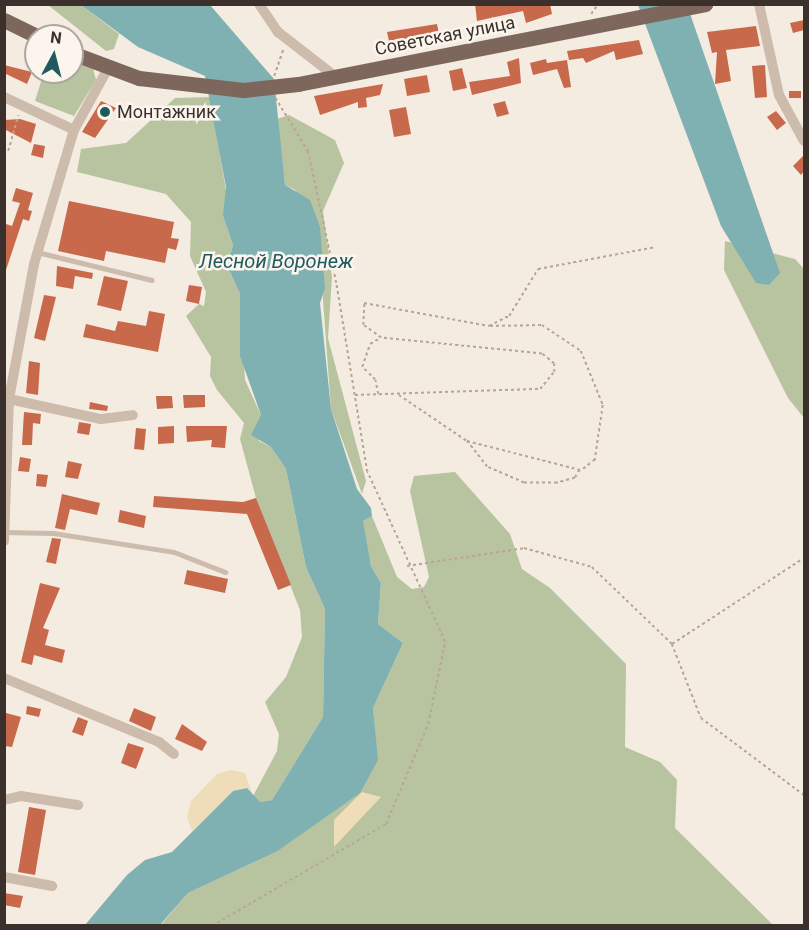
<!DOCTYPE html>
<meta charset="utf-8">
<style>
body{margin:0}
#map{position:relative;width:809px;height:930px;overflow:hidden;background:#f4ebe1;font-family:Roboto,sans-serif}
div>[style]{position:absolute}
.green>*{inset:0;background:#b8c4a0}
.sand>*{inset:0;background:#efdcb8}
.water>*{inset:0;background:#7fb0b2}
.building>*{inset:0;background:#c8694b}
.path>*{height:1.5px;margin-top:-0.75px;transform-origin:0;background:repeating-linear-gradient(90deg,#b9a596 0 3px,transparent 0 6px)}
.service>*{height:5px;margin:-2.5px;padding:0 2.5px;transform-origin:2.5px;border-radius:2.5px;background:#cdbbac}
.minor>*{height:10px;margin:-5px;padding:0 5px;transform-origin:5px;border-radius:5px;background:#cdbbac}
.primary>*{height:15px;margin:-7.5px;padding:0 7.5px;transform-origin:7.5px;border-radius:7.5px;background:#7d675c}
.primary-bridge>*{height:15px;margin:-7.5px;padding:0 7.5px;transform-origin:7.5px;border-radius:7.5px;background:#7d675c}
.dots>*{width:16px;height:16px;translate:-50% -50%;box-sizing:border-box;border:3px solid #fbf5ee;border-radius:50%}
span{translate:-50% -50%;white-space:nowrap;text-align:center;line-height:1.15;-webkit-text-stroke:5px #fbf5ee;paint-order:stroke}
.street-label{font-size:18px;color:#3b302b}
.poi-label{font-size:18px;color:#3b302b}
.left{translate:0 -50%;text-align:left}
.water-label{font-size:20px;color:#1f5a5e;font-style:italic}
.frame{position:absolute;inset:0;border:6px solid #3b302b;pointer-events:none}
.north{position:absolute;left:24px;top:24px;width:60px;height:60px;box-sizing:border-box;background:#fbf5ee;border:2px solid #aea6a0;border-radius:50%;rotate:7deg;font-size:16px;font-weight:700;line-height:24px;text-align:center;color:#3b302b}
.north::after{content:'';display:block;margin:auto;width:21px;height:27px;background:#1f5a5e;clip-path:polygon(50% 0,100% 100%,50% 72%,0 100%)}
</style>
<div id="map">
<div class="green">
<i style="clip-path:polygon(48px 5px,81px 5px,119px 34px,114px 49px,106px 51px)"></i>
<i style="clip-path:polygon(72px 59px,93px 68px,96px 80px,74px 116px,35px 101px,44px 72px,72px 72px)"></i>
<i style="clip-path:polygon(210px 97px,228px 202px,223px 216px,233px 245px,227px 265px,240px 294px,245px 380px,261px 415px,259px 441px,271px 447px,286px 469px,306px 567px,325px 609px,323px 717px,272px 800px,260px 802px,253px 796px,277px 751px,279px 734px,265px 702px,286px 677px,302px 637px,300px 610px,256px 498px,240px 439px,244px 423px,217px 390px,210px 376px,211px 357px,186px 316px,199px 304px,204px 306px,206px 292px,190px 256px,191px 222px,166px 194px,77px 172px,81px 149px,126px 143px,175px 98px)"></i>
<i style="clip-path:polygon(289px 115px,335px 140px,344px 163px,323px 211px,332px 277px,328px 338px,366px 481px,362px 494px,331px 409px,321px 273px,295px 190px,285px 185px,277px 119px)"></i>
<i style="clip-path:polygon(725px 241px,795px 259px,804px 269px,804px 418px,788px 398px,724px 270px)"></i>
<i style="clip-path:polygon(455px 472px,510px 534px,522px 569px,550px 588px,626px 664px,625px 747px,660px 762px,677px 780px,675px 828px,773px 925px,160px 926px,188px 893px,276px 852px,376px 745px,373px 708px,403px 643px,378px 624px,381px 583px,371px 566px,362px 521px,372px 516px,397px 577px,412px 589px,424px 587px,429px 577px,410px 491px,414px 476px)"></i>
</div>
<div class="sand">
<i style="clip-path:polygon(231px 770px,245px 773px,253px 796px,247px 788px,233px 791px,192px 831px,187px 817px,191px 801px,217px 774px)"></i>
<i style="clip-path:polygon(362px 792px,381px 797px,334px 847px,334px 820px)"></i>
</div>
<div class="water">
<i style="clip-path:polygon(81px 5px,210px 5px,274px 79px,285px 185px,310px 200px,320px 227px,325px 288px,320px 303px,331px 409px,357px 489px,371px 508px,372px 516px,363px 521px,371px 566px,381px 583px,378px 624px,403px 643px,373px 708px,378px 760px,360px 793px,276px 852px,188px 893px,160px 925px,85px 925px,127px 875px,145px 860px,172px 852px,233px 791px,247px 788px,260px 802px,272px 800px,323px 717px,325px 609px,306px 567px,286px 469px,271px 447px,251px 435px,261px 415px,240px 356px,240px 294px,227px 265px,233px 245px,223px 216px,226px 187px,205px 76px,138px 47px)"></i>
<i style="clip-path:polygon(638px 5px,687px 5px,780px 273px,769px 285px,756px 283px,721px 226px)"></i>
</div>
<div class="building">
<i style="clip-path:polygon(475px 4px,550px 4px,552px 14px,526px 23px,523px 11px,477px 21px)"></i>
<i style="clip-path:polygon(804px 20px,804px 30px,793px 33px,790px 23px)"></i>
<i style="clip-path:polygon(437px 24px,439px 34px,389px 41px,387px 32px)"></i>
<i style="clip-path:polygon(756px 26px,760px 46px,726px 50px,731px 81px,715px 84px,717px 52px,712px 53px,707px 32px)"></i>
<i style="clip-path:polygon(639px 40px,643px 54px,616px 60px,614px 51px,586px 63px,583px 58px,569px 60px,567px 51px)"></i>
<i style="clip-path:polygon(519px 58px,521px 83px,472px 95px,469px 82px,510px 76px,507px 62px)"></i>
<i style="clip-path:polygon(546px 59px,547px 63px,567px 60px,571px 87px,564px 88px,557px 69px,533px 75px,530px 63px)"></i>
<i style="clip-path:polygon(4px 65px,32px 72px,27px 84px,4px 73px)"></i>
<i style="clip-path:polygon(765px 65px,767px 97px,755px 98px,752px 66px)"></i>
<i style="clip-path:polygon(462px 68px,467px 88px,453px 91px,449px 71px)"></i>
<i style="clip-path:polygon(427px 75px,430px 92px,407px 96px,404px 79px)"></i>
<i style="clip-path:polygon(383px 84px,380px 95px,366px 98px,367px 107px,358px 108px,358px 102px,320px 115px,314px 96px)"></i>
<i style="clip-path:polygon(789px 91px,801px 91px,801px 98px,789px 98px)"></i>
<i style="clip-path:polygon(101px 101px,116px 108px,95px 138px,82px 132px)"></i>
<i style="clip-path:polygon(505px 101px,509px 114px,497px 117px,493px 104px)"></i>
<i style="clip-path:polygon(406px 107px,411px 134px,394px 137px,389px 110px)"></i>
<i style="clip-path:polygon(776px 111px,786px 123px,777px 130px,767px 117px)"></i>
<i style="clip-path:polygon(20px 119px,36px 124px,31px 143px,4px 129px,4px 120px)"></i>
<i style="clip-path:polygon(34px 144px,45px 146px,43px 158px,31px 155px)"></i>
<i style="clip-path:polygon(804px 155px,804px 171px,801px 175px,793px 166px)"></i>
<i style="clip-path:polygon(16px 188px,33px 193px,28px 210px,32px 211px,29px 221px,23px 219px,4px 276px,4px 230px,6px 224px,12px 226px,20px 203px,12px 201px)"></i>
<i style="clip-path:polygon(69px 201px,174px 222px,171px 238px,179px 239px,176px 250px,168px 248px,165px 263px,106px 251px,104px 261px,58px 251px)"></i>
<i style="clip-path:polygon(57px 266px,93px 273px,92px 279px,75px 276px,73px 289px,56px 286px)"></i>
<i style="clip-path:polygon(104px 276px,128px 281px,121px 311px,97px 305px)"></i>
<i style="clip-path:polygon(189px 285px,202px 287px,199px 304px,186px 301px)"></i>
<i style="clip-path:polygon(44px 295px,56px 297px,45px 341px,34px 338px)"></i>
<i style="clip-path:polygon(149px 311px,165px 314px,158px 352px,83px 337px,86px 324px,115px 331px,118px 321px,146px 326px)"></i>
<i style="clip-path:polygon(29px 361px,40px 363px,38px 395px,26px 393px)"></i>
<i style="clip-path:polygon(183px 395px,205px 395px,205px 407px,184px 408px)"></i>
<i style="clip-path:polygon(156px 396px,172px 396px,173px 408px,157px 409px)"></i>
<i style="clip-path:polygon(90px 402px,108px 406px,107px 411px,89px 409px)"></i>
<i style="clip-path:polygon(24px 412px,41px 414px,40px 424px,33px 423px,32px 445px,22px 445px)"></i>
<i style="clip-path:polygon(79px 422px,91px 424px,89px 435px,77px 433px)"></i>
<i style="clip-path:polygon(174px 426px,174px 443px,158px 444px,158px 427px)"></i>
<i style="clip-path:polygon(186px 426px,227px 426px,225px 448px,211px 447px,212px 440px,187px 442px)"></i>
<i style="clip-path:polygon(136px 428px,146px 429px,144px 450px,134px 449px)"></i>
<i style="clip-path:polygon(20px 457px,31px 459px,29px 472px,18px 471px)"></i>
<i style="clip-path:polygon(68px 461px,82px 464px,78px 479px,65px 477px)"></i>
<i style="clip-path:polygon(37px 474px,48px 475px,46px 487px,36px 486px)"></i>
<i style="clip-path:polygon(62px 494px,100px 503px,97px 515px,70px 509px,65px 530px,55px 528px)"></i>
<i style="clip-path:polygon(154px 496px,243px 502px,256px 498px,291px 585px,278px 590px,247px 514px,153px 507px)"></i>
<i style="clip-path:polygon(120px 510px,146px 516px,144px 528px,118px 522px)"></i>
<i style="clip-path:polygon(52px 538px,61px 539px,56px 564px,46px 562px)"></i>
<i style="clip-path:polygon(187px 570px,228px 579px,225px 593px,184px 584px)"></i>
<i style="clip-path:polygon(40px 583px,60px 588px,43px 628px,49px 630px,45px 645px,65px 650px,62px 663px,34px 655px,32px 665px,21px 662px)"></i>
<i style="clip-path:polygon(27px 706px,41px 709px,39px 717px,26px 714px)"></i>
<i style="clip-path:polygon(134px 708px,156px 717px,151px 731px,129px 721px)"></i>
<i style="clip-path:polygon(6px 713px,21px 717px,12px 747px,4px 746px)"></i>
<i style="clip-path:polygon(78px 717px,88px 721px,83px 736px,72px 732px)"></i>
<i style="clip-path:polygon(182px 724px,207px 742px,202px 751px,175px 739px)"></i>
<i style="clip-path:polygon(128px 743px,144px 748px,136px 769px,121px 763px)"></i>
<i style="clip-path:polygon(29px 807px,46px 810px,35px 875px,18px 872px)"></i>
<i style="clip-path:polygon(4px 893px,23px 896px,20px 908px,4px 905px)"></i>
</div>
<div class="path">
<i style="left:591px;top:14px;width:12px;rotate:-55deg"></i>
<i style="left:274px;top:76px;width:28px;rotate:-71deg"></i>
<i style="left:8px;top:151px;width:37px;rotate:-74deg"></i>
<i style="left:490px;top:326px;width:52px;rotate:-1.1deg"></i>
<i style="left:542px;top:325px;width:47px;rotate:33.7deg"></i>
<i style="left:581px;top:351px;width:58px;rotate:67.8deg"></i>
<i style="left:603px;top:405px;width:56px;rotate:98.3deg"></i>
<i style="left:595px;top:460px;width:16px;rotate:142deg"></i>
<i style="left:378px;top:394px;width:14px;rotate:-102deg"></i>
<i style="left:375px;top:380px;width:18px;rotate:-135deg"></i>
<i style="left:362px;top:367px;width:24px;rotate:-71deg"></i>
<i style="left:370px;top:344px;width:12px;rotate:-31deg"></i>
<i style="left:355px;top:395px;width:185px;rotate:-1.9deg"></i>
<i style="left:540px;top:389px;width:22px;rotate:-51deg"></i>
<i style="left:554px;top:372px;width:8px;rotate:-90deg"></i>
<i style="left:554px;top:364px;width:16px;rotate:-140deg"></i>
<i style="left:542px;top:354px;width:162px;rotate:-174.3deg"></i>
<i style="left:381px;top:338px;width:22px;rotate:-144deg"></i>
<i style="left:363px;top:325px;width:22px;rotate:-87deg"></i>
<i style="left:364px;top:303px;width:127px;rotate:10.4deg"></i>
<i style="left:489px;top:326px;width:22px;rotate:-27deg"></i>
<i style="left:509px;top:316px;width:55px;rotate:-58.3deg"></i>
<i style="left:538px;top:269px;width:120px;rotate:-10.6deg"></i>
<i style="left:399px;top:395px;width:82px;rotate:34.1deg"></i>
<i style="left:467px;top:441px;width:117px;rotate:14.4deg"></i>
<i style="left:580px;top:470px;width:9px;rotate:122deg"></i>
<i style="left:575px;top:478px;width:19px;rotate:164deg"></i>
<i style="left:557px;top:483px;width:33px;rotate:180deg"></i>
<i style="left:524px;top:483px;width:40px;rotate:-156.6deg"></i>
<i style="left:487px;top:467px;width:33px;rotate:-128deg"></i>
<i style="left:407px;top:566px;width:118px;rotate:-8.7deg"></i>
<i style="left:524px;top:548px;width:71px;rotate:15.6deg"></i>
<i style="left:592px;top:567px;width:111px;rotate:43.9deg"></i>
<i style="left:672px;top:644px;width:79px;rotate:68.6deg"></i>
<i style="left:701px;top:718px;width:129px;rotate:36.8deg"></i>
<i style="left:672px;top:644px;width:158px;rotate:-33.1deg"></i>
<i style="left:212px;top:926px;width:202px;rotate:-30.4deg"></i>
<i style="left:386px;top:824px;width:108px;rotate:-67.2deg"></i>
<i style="left:428px;top:724px;width:84px;rotate:-78.3deg"></i>
<i style="left:445px;top:642px;width:187px;rotate:-114.6deg"></i>
<i style="left:367px;top:472px;width:192px;rotate:-99.3deg"></i>
<i style="left:336px;top:283px;width:134px;rotate:-102.1deg"></i>
<i style="left:308px;top:152px;width:63px;rotate:-121.4deg"></i>
</div>
<div class="service">
<i style="left:37px;top:252px;width:118px;rotate:13.7deg"></i>
<i style="left:5px;top:532px;width:48px;rotate:1.2deg"></i>
<i style="left:53px;top:533px;width:122px;rotate:8.9deg"></i>
<i style="left:174px;top:552px;width:55px;rotate:21.4deg"></i>
</div>
<div class="minor">
<i style="left:259px;top:4px;width:34px;rotate:56deg"></i>
<i style="left:278px;top:32px;width:73px;rotate:37.8deg"></i>
<i style="left:759px;top:4px;width:93px;rotate:77.6deg"></i>
<i style="left:779px;top:95px;width:52px;rotate:61.5deg"></i>
<i style="left:4px;top:97px;width:77px;rotate:25.2deg"></i>
<i style="left:9px;top:399px;width:94px;rotate:12.3deg"></i>
<i style="left:101px;top:419px;width:32px;rotate:-7deg"></i>
<i style="left:4px;top:541px;width:142px;rotate:-88deg"></i>
<i style="left:9px;top:399px;width:137px;rotate:-79.5deg"></i>
<i style="left:34px;top:264px;width:140px;rotate:-73.4deg"></i>
<i style="left:74px;top:130px;width:68px;rotate:-61.2deg"></i>
<i style="left:4px;top:678px;width:168px;rotate:22.4deg"></i>
<i style="left:159px;top:742px;width:19px;rotate:39deg"></i>
<i style="left:4px;top:800px;width:17px;rotate:-13deg"></i>
<i style="left:21px;top:796px;width:58px;rotate:9deg"></i>
<i style="left:4px;top:877px;width:49px;rotate:10.6deg"></i>
</div>
<div class="primary">
<i style="left:4px;top:20px;width:37px;rotate:26deg"></i>
<i style="left:72px;top:53px;width:72px;rotate:20.5deg"></i>
<i style="left:298px;top:84px;width:415px;rotate:-11.1deg"></i>
</div>
<div class="primary-bridge">
<i style="left:139px;top:78px;width:105px;rotate:6.6deg"></i>
<i style="left:243px;top:90px;width:55px;rotate:-6.2deg"></i>
</div>
<div class="dots">
<i style="left:105px;top:112px;background:#1f5a5e"></i>
</div>
<div class="street-label">
<span style="left:445px;top:36px;rotate:-11deg">Советская улица</span>
</div>
<div class="poi-label">
<span class="left" style="left:117px;top:112px">Монтажник</span>
</div>
<div class="water-label">
<span style="left:276px;top:261px">Лесной Воронеж</span>
</div>
<div class="frame"></div>
<div class="north">N</div>
</div>
